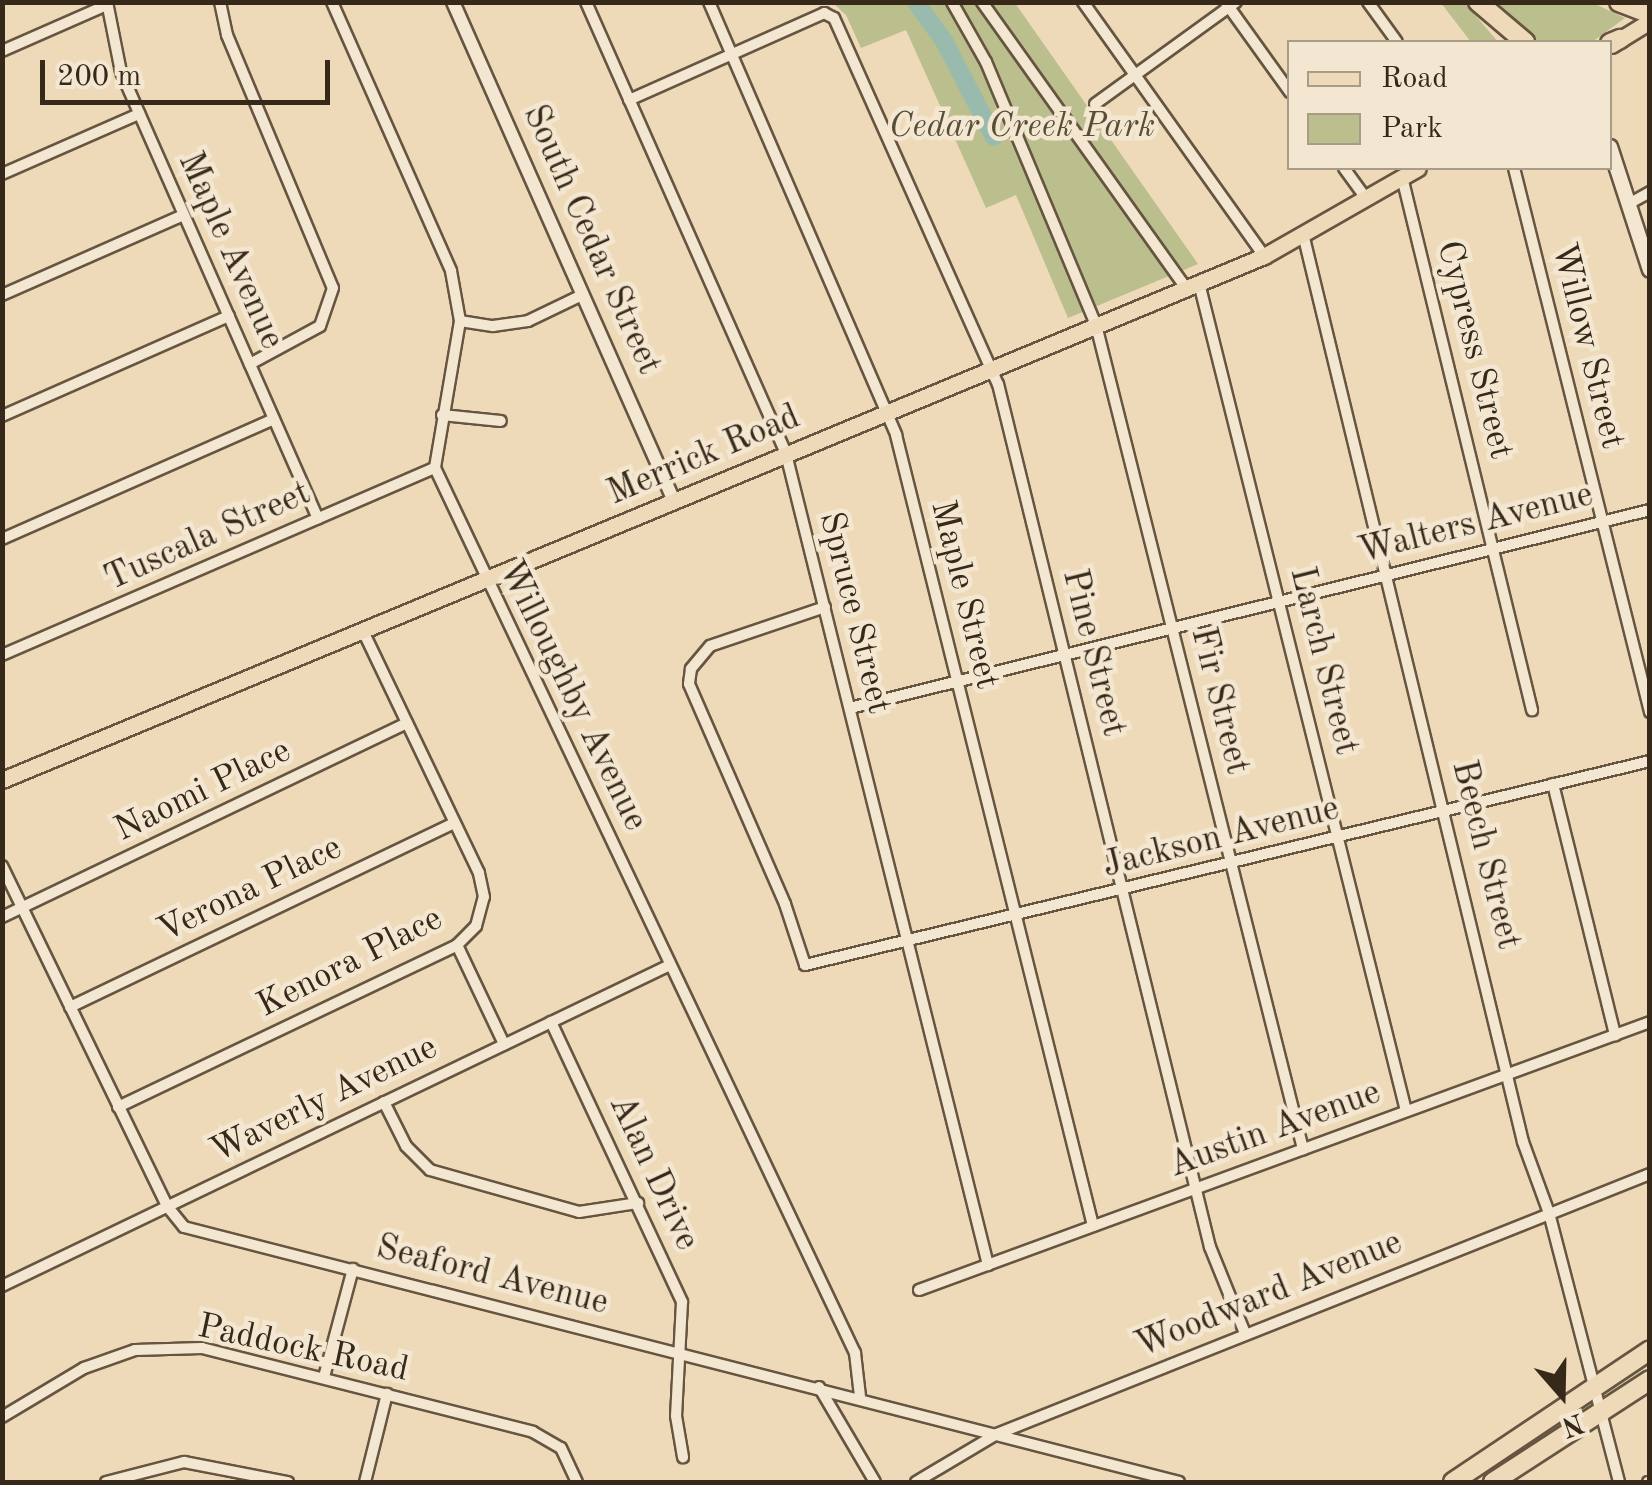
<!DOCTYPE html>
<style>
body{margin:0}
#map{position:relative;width:1652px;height:1485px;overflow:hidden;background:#eedab8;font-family:"Old Standard TT",serif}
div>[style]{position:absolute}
.green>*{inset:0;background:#bbbe8d}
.river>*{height:18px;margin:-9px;padding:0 9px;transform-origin:9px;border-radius:9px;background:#99bbae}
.roads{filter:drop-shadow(2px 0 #655541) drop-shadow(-2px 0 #655541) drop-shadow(0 2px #655541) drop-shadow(0 -2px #655541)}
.minor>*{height:10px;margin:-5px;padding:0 5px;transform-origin:5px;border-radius:5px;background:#f4e7d1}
.tertiary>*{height:12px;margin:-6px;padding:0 6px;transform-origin:6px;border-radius:6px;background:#f4e7d1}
.secondary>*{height:14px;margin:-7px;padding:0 7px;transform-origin:7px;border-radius:7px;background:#f4e7d1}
.primary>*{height:15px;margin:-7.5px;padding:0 7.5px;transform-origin:7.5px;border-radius:7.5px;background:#eedab8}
.trunk>*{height:18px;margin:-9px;padding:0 9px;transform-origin:9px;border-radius:9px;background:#eedab8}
.motorway>*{height:18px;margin:-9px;padding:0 9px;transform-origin:9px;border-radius:9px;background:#eedab8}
span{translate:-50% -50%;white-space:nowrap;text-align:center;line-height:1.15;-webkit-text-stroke:9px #f4e7d1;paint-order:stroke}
.park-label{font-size:35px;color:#584e36;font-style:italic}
.street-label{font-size:35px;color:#372919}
.frame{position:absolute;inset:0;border:5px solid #372919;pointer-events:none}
.legend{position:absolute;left:1287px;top:40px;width:325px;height:130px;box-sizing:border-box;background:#f4e7d1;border:2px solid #a89b87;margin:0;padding:12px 18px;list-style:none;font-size:30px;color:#372919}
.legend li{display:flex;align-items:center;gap:20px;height:50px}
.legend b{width:50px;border:2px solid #a89b87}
.north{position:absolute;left:1512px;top:1345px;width:100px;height:100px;-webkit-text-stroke:8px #f4e7d1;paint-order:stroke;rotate:160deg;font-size:28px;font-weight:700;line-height:40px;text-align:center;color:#372919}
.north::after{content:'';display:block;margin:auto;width:35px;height:45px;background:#372919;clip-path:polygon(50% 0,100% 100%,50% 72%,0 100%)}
.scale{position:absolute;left:40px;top:60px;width:290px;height:45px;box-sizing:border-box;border:5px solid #372919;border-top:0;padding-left:12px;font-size:30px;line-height:35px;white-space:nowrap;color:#372919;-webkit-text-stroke:8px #f4e7d1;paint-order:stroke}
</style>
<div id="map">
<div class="green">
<i style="clip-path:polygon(833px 3px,1015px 3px,1198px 264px,1068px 318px,1016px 195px,986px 208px,906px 30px,861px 48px,846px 15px)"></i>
<i style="clip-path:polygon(1441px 3px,1465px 3px,1498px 42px,1471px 42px)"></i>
<i style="clip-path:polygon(1488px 3px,1593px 3px,1625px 18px,1592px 42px,1529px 42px)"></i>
</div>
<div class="river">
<i style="left:916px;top:2px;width:48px;rotate:54.3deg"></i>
<i style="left:944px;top:41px;width:108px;rotate:62.5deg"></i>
</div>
<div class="roads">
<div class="minor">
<i style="left:107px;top:2px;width:71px;rotate:78.7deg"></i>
<i style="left:121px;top:72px;width:488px;rotate:66.2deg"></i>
<i style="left:220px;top:2px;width:34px;rotate:78deg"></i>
<i style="left:227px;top:35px;width:274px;rotate:67.3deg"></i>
<i style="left:333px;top:288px;width:40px;rotate:108.9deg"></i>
<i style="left:320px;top:326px;width:80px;rotate:151.5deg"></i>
<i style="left:332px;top:2px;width:294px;rotate:66.1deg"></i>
<i style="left:451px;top:271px;width:51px;rotate:79.8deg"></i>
<i style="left:460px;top:321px;width:149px;rotate:99.7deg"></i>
<i style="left:435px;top:468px;width:980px;rotate:64.61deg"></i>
<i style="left:855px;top:1353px;width:43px;rotate:83.4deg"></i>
<i style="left:586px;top:2px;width:494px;rotate:66.1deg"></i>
<i style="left:786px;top:454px;width:836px;rotate:76.01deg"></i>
<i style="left:709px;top:2px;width:472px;rotate:66.6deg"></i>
<i style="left:896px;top:435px;width:815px;rotate:76.01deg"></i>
<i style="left:952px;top:2px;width:69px;rotate:60.5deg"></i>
<i style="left:986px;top:62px;width:285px;rotate:67.3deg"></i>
<i style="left:1096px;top:325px;width:850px;rotate:75.9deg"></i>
<i style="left:982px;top:2px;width:351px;rotate:54.5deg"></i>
<i style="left:1083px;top:2px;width:312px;rotate:54.5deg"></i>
<i style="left:1368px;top:2px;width:49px;rotate:54.1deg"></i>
<i style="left:1226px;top:3px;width:110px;rotate:54.3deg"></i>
<i style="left:2px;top:51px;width:115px;rotate:-23.7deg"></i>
<i style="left:629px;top:100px;width:214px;rotate:-24deg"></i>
<i style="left:824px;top:13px;width:11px;rotate:27deg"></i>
<i style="left:834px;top:18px;width:401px;rotate:65.9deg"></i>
<i style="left:998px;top:384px;width:889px;rotate:76.2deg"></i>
<i style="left:1210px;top:1247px;width:93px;rotate:67.9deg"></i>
<i style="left:1095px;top:104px;width:174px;rotate:-35.9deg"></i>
<i style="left:1344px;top:168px;width:39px;rotate:54deg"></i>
<i style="left:1514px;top:168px;width:561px;rotate:75.96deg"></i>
<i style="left:2px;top:174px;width:150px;rotate:-23.7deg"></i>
<i style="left:1402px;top:177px;width:549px;rotate:76.29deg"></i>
<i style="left:1632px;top:202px;width:21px;rotate:-29deg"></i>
<i style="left:1304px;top:238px;width:930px;rotate:76.38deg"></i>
<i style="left:1523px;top:1142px;width:76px;rotate:69.9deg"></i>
<i style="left:1549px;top:1213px;width:278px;rotate:75.4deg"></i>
<i style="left:1199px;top:283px;width:853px;rotate:75.96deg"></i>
<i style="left:2px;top:295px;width:198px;rotate:-23.8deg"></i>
<i style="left:460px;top:321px;width:33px;rotate:9deg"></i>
<i style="left:493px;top:326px;width:35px;rotate:-8deg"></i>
<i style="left:528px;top:321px;width:60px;rotate:-25.7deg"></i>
<i style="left:442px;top:415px;width:59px;rotate:5.8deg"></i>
<i style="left:2px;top:416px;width:248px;rotate:-23.8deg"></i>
<i style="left:2px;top:539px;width:297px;rotate:-23.8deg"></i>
<i style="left:825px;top:607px;width:121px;rotate:161.3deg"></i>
<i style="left:710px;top:646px;width:30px;rotate:130deg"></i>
<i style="left:691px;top:669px;width:15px;rotate:98deg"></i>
<i style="left:689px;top:684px;width:240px;rotate:66.4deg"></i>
<i style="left:785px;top:904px;width:64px;rotate:71.8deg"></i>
<i style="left:805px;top:965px;width:869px;rotate:-13.57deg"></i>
<i style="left:2px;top:655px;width:472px;rotate:-23.4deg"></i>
<i style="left:850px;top:708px;width:824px;rotate:-13.9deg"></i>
<i style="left:1553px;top:784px;width:259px;rotate:76.1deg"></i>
<i style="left:2px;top:866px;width:378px;rotate:64.1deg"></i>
<i style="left:167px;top:1206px;width:27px;rotate:51deg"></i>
<i style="left:184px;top:1227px;width:1027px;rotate:14.37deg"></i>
<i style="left:2px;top:917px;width:449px;rotate:-25.6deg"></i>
<i style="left:457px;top:945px;width:110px;rotate:64.6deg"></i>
<i style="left:70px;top:1007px;width:426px;rotate:-25.6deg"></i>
<i style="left:551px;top:1022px;width:309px;rotate:64.9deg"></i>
<i style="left:682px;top:1302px;width:114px;rotate:93deg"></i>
<i style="left:676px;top:1416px;width:42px;rotate:80.3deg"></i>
<i style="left:384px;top:1102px;width:49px;rotate:63.4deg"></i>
<i style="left:406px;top:1146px;width:34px;rotate:45deg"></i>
<i style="left:430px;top:1170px;width:155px;rotate:15.7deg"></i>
<i style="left:579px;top:1212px;width:60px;rotate:-8.7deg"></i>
<i style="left:118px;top:1107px;width:376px;rotate:-25.5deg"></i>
<i style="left:457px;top:945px;width:27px;rotate:-45deg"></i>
<i style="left:476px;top:926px;width:30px;rotate:-75deg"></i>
<i style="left:484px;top:897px;width:25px;rotate:-102deg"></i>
<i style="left:479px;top:873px;width:268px;rotate:-115.6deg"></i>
<i style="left:2px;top:1286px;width:741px;rotate:-25.67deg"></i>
<i style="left:919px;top:1290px;width:779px;rotate:-20.13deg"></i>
<i style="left:324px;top:1377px;width:112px;rotate:-75deg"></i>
<i style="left:819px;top:1387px;width:110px;rotate:59.5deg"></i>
<i style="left:2px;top:1417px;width:96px;rotate:-30.9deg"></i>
<i style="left:84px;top:1368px;width:54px;rotate:-19.4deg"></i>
<i style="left:135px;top:1350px;width:67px;rotate:-1.7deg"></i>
<i style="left:202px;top:1348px;width:341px;rotate:14.2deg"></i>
<i style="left:533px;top:1432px;width:32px;rotate:30deg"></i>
<i style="left:561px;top:1448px;width:38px;rotate:65deg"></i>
<i style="left:106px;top:1482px;width:81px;rotate:-14.4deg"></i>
<i style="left:184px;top:1462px;width:106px;rotate:10.9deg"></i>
<i style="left:365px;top:1482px;width:91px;rotate:-76deg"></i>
<i style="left:916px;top:1482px;width:94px;rotate:-30.7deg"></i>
<i style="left:997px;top:1434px;width:703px;rotate:-21.71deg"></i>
<i style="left:1648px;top:1482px;width:2px"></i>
</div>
<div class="tertiary">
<i style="left:453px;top:2px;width:546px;rotate:66.11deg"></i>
</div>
<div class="secondary">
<i style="left:1610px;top:147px;width:129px;rotate:72deg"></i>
</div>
<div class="primary">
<i style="left:1611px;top:45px;width:46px;rotate:-31.6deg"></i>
<i style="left:2px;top:780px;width:1366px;rotate:-22.55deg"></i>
<i style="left:1264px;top:256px;width:177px;rotate:-29.7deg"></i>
</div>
<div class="trunk">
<i style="left:1453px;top:1482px;width:237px;rotate:-33.8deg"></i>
<i style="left:1493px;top:1482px;width:187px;rotate:-33deg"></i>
</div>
<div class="motorway">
<i style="left:1478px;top:2px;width:62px;rotate:40.4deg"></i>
<i style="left:1619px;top:2px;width:33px;rotate:21deg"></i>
<i style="left:1610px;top:43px;width:11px;rotate:-22deg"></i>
</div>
</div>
<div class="park-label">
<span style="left:1022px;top:127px">Cedar Creek Park</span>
</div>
<div class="street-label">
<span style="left:591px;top:240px;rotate:66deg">South Cedar Street</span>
<span style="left:230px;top:251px;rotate:66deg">Maple Avenue</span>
<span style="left:1587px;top:346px;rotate:76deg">Willow Street</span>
<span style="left:1474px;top:350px;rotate:76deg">Cypress Street</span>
<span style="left:704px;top:456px;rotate:-23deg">Merrick Road</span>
<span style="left:1476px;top:524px;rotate:-14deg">Walters Avenue</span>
<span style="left:208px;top:537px;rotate:-24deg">Tuscala Street</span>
<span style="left:964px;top:595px;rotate:76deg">Maple Street</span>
<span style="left:854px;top:613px;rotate:76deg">Spruce Street</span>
<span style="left:1093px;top:653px;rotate:76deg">Pine Street</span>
<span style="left:1323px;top:661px;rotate:76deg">Larch Street</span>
<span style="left:572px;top:696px;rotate:64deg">Willoughby Avenue</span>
<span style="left:1219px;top:701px;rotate:76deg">Fir Street</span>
<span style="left:203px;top:791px;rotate:-26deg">Naomi Place</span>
<span style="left:1221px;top:838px;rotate:-14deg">Jackson Avenue</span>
<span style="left:1485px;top:855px;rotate:76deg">Beech Street</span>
<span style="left:250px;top:890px;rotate:-26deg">Verona Place</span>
<span style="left:350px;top:963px;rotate:-27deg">Kenora Place</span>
<span style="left:324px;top:1100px;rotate:-26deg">Waverly Avenue</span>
<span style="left:1275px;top:1130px;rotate:-20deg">Austin Avenue</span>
<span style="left:653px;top:1173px;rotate:65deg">Alan Drive</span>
<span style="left:492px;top:1276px;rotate:14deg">Seaford Avenue</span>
<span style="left:1269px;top:1295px;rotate:-22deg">Woodward Avenue</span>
<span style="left:303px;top:1349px;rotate:12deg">Paddock Road</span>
</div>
<div class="frame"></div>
<ul class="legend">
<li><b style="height:12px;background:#eedab8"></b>Road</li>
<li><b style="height:28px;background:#bbbe8d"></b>Park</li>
</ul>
<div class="north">N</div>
<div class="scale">200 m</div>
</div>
